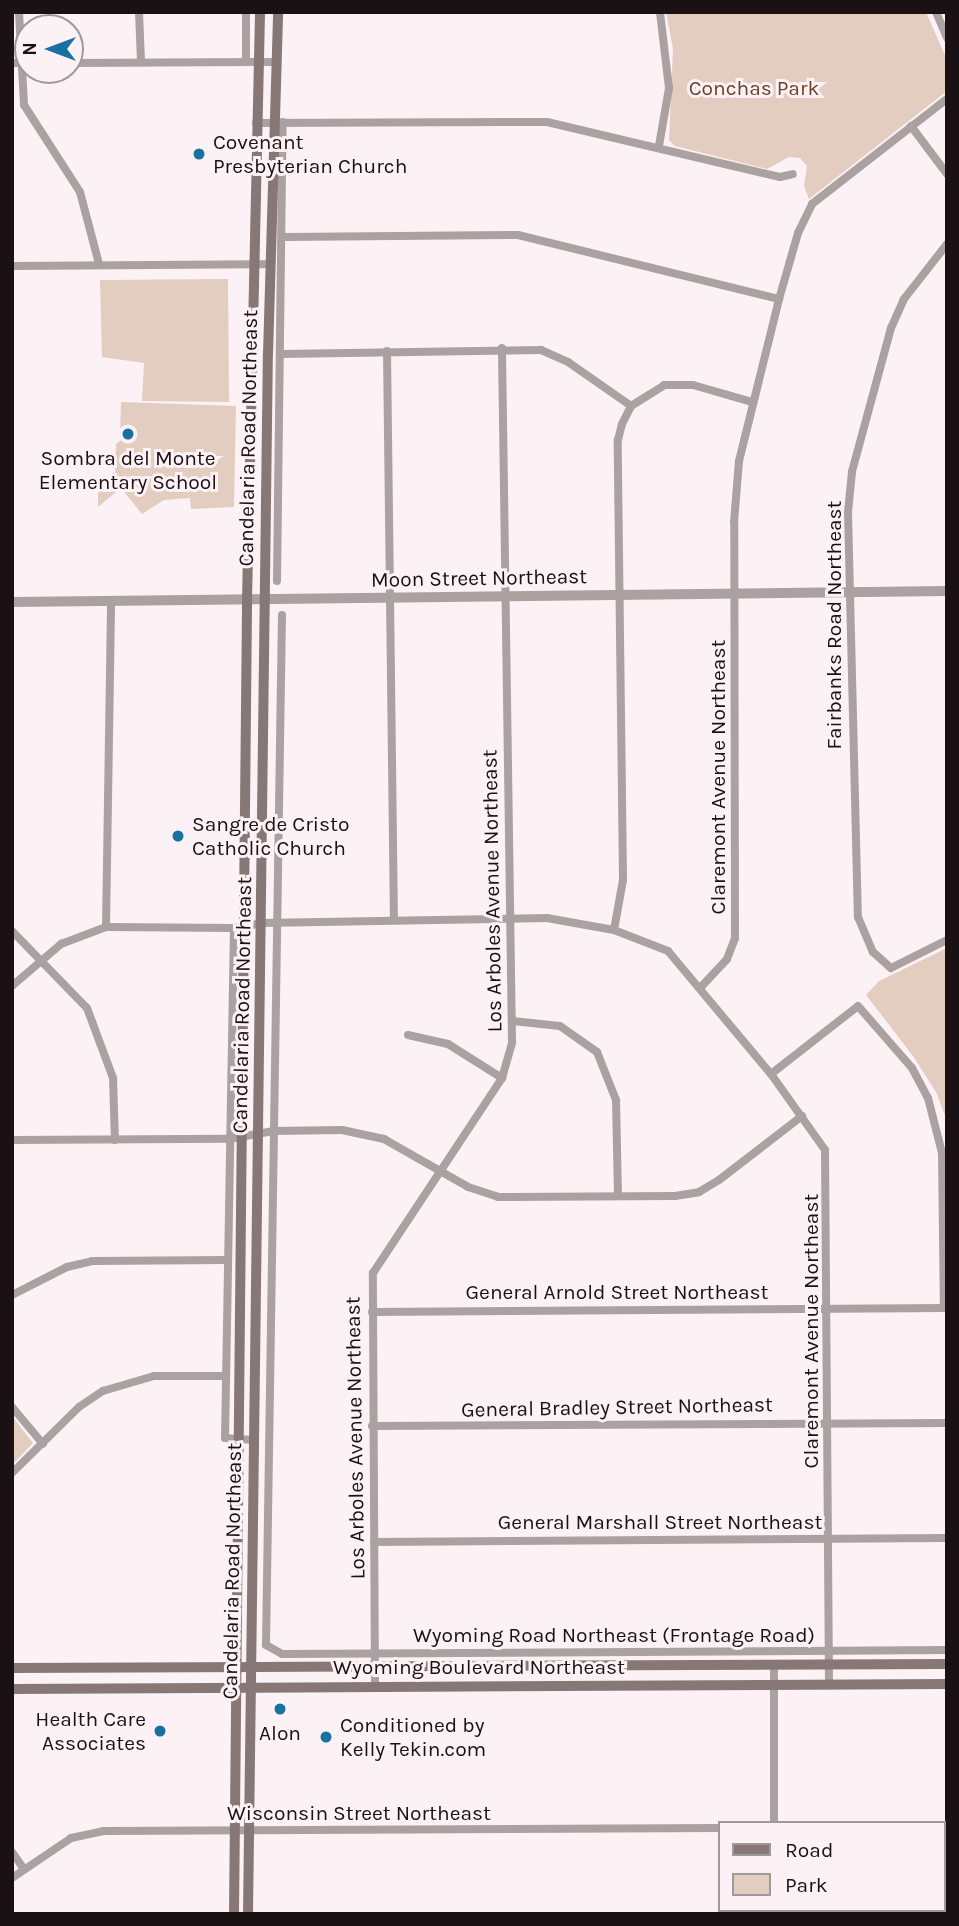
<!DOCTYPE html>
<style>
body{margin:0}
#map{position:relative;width:959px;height:1926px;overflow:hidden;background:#fcf2f5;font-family:Karla,sans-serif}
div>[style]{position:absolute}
.green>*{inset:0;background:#e3ccc0}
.minor>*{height:8px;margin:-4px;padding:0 4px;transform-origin:4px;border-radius:4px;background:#aba1a0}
.tertiary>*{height:10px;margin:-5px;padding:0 5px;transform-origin:5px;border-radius:5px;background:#aba1a0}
.secondary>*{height:10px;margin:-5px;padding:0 5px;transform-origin:5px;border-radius:5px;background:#877877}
.dots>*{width:19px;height:19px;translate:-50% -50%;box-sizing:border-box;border:4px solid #fcf2f5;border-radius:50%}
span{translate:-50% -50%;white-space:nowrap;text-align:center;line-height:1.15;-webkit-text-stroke:6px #fcf2f5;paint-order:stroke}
.park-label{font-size:21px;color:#6d4028}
.poi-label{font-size:21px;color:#191113}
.left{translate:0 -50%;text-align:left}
.right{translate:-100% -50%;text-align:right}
.street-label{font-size:21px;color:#191113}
.frame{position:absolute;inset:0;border:14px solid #191113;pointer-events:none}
.legend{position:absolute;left:718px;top:1821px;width:228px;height:91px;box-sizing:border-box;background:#fcf2f5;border:2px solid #a1989b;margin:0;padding:9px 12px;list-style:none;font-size:21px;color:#191113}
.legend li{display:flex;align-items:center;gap:14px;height:35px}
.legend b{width:35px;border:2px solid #a1989b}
.north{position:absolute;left:14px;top:14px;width:70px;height:70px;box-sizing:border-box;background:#fcf2f5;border:2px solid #a1989b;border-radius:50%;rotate:270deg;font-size:19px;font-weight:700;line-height:28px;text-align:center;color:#191113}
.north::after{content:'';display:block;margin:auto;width:24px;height:32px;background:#1872a1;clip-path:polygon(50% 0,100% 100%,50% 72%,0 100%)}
</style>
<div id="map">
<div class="green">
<i style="clip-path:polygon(666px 12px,926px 12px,947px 60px,947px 91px,809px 199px,804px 186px,807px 166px,800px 158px,789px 157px,767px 169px,675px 146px,669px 140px,673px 49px)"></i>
<i style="clip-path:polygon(228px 279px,229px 402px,142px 401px,144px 363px,102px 357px,100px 280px)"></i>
<i style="clip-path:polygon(121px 402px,236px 406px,234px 507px,191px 509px,190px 498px,164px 500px,142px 514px,121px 488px,98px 507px,98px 479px,115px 479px,116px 444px,125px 437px,120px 437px)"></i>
<i style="clip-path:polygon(947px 948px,947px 1121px,936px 1092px,913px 1056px,866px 995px,879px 981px)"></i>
<i style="clip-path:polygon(12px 1416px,33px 1443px,12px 1465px)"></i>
</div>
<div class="minor">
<i style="left:19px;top:12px;width:93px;rotate:86.9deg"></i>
<i style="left:24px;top:105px;width:103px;rotate:57.2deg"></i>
<i style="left:80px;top:192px;width:74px;rotate:75.2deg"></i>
<i style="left:139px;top:12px;width:50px;rotate:87.7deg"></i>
<i style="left:936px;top:12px;width:28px;rotate:67deg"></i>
<i style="left:246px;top:62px;width:50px;rotate:-90deg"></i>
<i style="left:12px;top:63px;width:16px"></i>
<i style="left:70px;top:63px;width:205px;rotate:-0.3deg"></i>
<i style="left:256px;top:123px;width:291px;rotate:-0.2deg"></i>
<i style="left:547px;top:122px;width:239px;rotate:13.3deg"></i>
<i style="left:780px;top:177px;width:13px;rotate:-13deg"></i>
<i style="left:911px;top:126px;width:60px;rotate:53.1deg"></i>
<i style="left:659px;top:146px;width:59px;rotate:-80.2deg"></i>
<i style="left:669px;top:88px;width:77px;rotate:-96.8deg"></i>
<i style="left:283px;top:237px;width:235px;rotate:-0.5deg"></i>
<i style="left:518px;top:235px;width:269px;rotate:13.8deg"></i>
<i style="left:947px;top:244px;width:70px;rotate:128deg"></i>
<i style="left:904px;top:299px;width:32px;rotate:114deg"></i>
<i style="left:891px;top:328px;width:149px;rotate:105.2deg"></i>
<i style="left:852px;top:472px;width:40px;rotate:95.7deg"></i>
<i style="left:848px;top:512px;width:405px;rotate:88.6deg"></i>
<i style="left:858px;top:917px;width:38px;rotate:67deg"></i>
<i style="left:873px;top:952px;width:24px;rotate:42deg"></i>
<i style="left:891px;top:968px;width:63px;rotate:-26.6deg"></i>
<i style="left:12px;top:266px;width:258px;rotate:-0.4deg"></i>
<i style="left:387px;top:351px;width:569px;rotate:89.3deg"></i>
<i style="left:281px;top:354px;width:260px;rotate:-0.9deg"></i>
<i style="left:541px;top:350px;width:30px;rotate:24deg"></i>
<i style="left:568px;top:362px;width:77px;rotate:34.9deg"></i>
<i style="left:277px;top:581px;width:459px;rotate:-89.3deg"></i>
<i style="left:282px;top:615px;width:1030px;rotate:90.89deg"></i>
<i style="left:266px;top:1645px;width:18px;rotate:29deg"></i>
<i style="left:282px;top:1654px;width:665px;rotate:-0.34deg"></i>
<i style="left:106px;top:927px;width:326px;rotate:-89.1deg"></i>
<i style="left:234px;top:928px;width:510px;rotate:91.01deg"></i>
<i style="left:225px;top:1438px;width:29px;rotate:4deg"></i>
<i style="left:614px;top:930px;width:51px;rotate:-79.8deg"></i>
<i style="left:623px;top:880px;width:440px;rotate:-90.7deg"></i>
<i style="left:618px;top:440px;width:16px;rotate:-76deg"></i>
<i style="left:622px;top:424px;width:20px;rotate:-63deg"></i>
<i style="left:631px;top:406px;width:39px;rotate:-32deg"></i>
<i style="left:664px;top:385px;width:29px"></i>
<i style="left:693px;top:385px;width:61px;rotate:16.1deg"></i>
<i style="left:12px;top:931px;width:107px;rotate:45.8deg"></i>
<i style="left:87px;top:1008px;width:75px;rotate:69.6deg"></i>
<i style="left:113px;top:1078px;width:62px;rotate:88.2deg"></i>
<i style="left:12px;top:986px;width:65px;rotate:-40.6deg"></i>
<i style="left:61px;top:944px;width:48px;rotate:-20.7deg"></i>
<i style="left:106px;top:927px;width:128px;rotate:0.4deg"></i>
<i style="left:234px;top:928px;width:28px;rotate:-10deg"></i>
<i style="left:262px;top:923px;width:285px;rotate:-1deg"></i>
<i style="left:547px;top:918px;width:68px;rotate:10.2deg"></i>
<i style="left:614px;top:930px;width:58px;rotate:21.3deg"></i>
<i style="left:668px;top:951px;width:160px;rotate:50.1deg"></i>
<i style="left:771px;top:1074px;width:93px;rotate:54.6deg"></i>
<i style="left:825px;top:1150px;width:534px;rotate:89.57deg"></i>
<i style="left:701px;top:987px;width:38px;rotate:-47deg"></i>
<i style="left:727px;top:959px;width:22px;rotate:-69deg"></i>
<i style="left:735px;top:938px;width:416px;rotate:-90.1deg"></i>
<i style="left:734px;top:522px;width:61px;rotate:-85.3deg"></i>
<i style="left:739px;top:461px;width:167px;rotate:-76.1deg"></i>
<i style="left:779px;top:299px;width:69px;rotate:-73.9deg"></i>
<i style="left:798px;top:233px;width:32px;rotate:-64deg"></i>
<i style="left:812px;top:204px;width:171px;rotate:-37.9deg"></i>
<i style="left:513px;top:1021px;width:47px;rotate:6.1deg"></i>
<i style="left:560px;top:1026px;width:45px;rotate:35.1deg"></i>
<i style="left:597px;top:1052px;width:52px;rotate:68.4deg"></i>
<i style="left:616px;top:1100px;width:96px;rotate:88.8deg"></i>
<i style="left:408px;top:1035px;width:41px;rotate:12.7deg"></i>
<i style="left:448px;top:1044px;width:64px;rotate:32.2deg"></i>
<i style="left:771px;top:1074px;width:110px;rotate:-38deg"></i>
<i style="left:858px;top:1006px;width:82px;rotate:48.9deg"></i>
<i style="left:912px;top:1068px;width:34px;rotate:62deg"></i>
<i style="left:928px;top:1098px;width:57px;rotate:75.7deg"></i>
<i style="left:942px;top:1153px;width:155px;rotate:89.3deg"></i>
<i style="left:12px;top:1140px;width:217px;rotate:-0.3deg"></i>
<i style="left:229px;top:1139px;width:45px;rotate:-10.3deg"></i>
<i style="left:273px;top:1131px;width:69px;rotate:-0.8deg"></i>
<i style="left:342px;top:1130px;width:43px;rotate:12.1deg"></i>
<i style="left:384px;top:1139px;width:97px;rotate:29.7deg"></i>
<i style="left:468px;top:1187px;width:32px;rotate:18deg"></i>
<i style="left:498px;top:1197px;width:177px;rotate:-0.3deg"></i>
<i style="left:675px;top:1196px;width:24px;rotate:-9deg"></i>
<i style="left:699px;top:1192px;width:23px;rotate:-31deg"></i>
<i style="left:719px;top:1180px;width:105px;rotate:-37.6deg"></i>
<i style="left:12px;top:1295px;width:62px;rotate:-27deg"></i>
<i style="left:67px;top:1267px;width:26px;rotate:-13deg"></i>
<i style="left:92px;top:1261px;width:134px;rotate:-0.4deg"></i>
<i style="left:372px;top:1312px;width:575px;rotate:-0.4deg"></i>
<i style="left:12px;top:1407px;width:48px;rotate:50deg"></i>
<i style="left:372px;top:1426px;width:575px;rotate:-0.3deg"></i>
<i style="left:12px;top:1473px;width:94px;rotate:-44.6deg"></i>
<i style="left:79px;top:1407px;width:29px;rotate:-34deg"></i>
<i style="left:103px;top:1391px;width:53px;rotate:-16.4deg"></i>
<i style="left:154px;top:1376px;width:71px"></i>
<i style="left:374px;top:1542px;width:573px;rotate:-0.4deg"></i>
<i style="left:774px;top:1665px;width:158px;rotate:90deg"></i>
<i style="left:375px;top:1687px;width:414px;rotate:-90.3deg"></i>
<i style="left:373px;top:1273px;width:234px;rotate:-56.5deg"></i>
<i style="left:502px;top:1078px;width:37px;rotate:-74deg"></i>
<i style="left:512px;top:1042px;width:694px;rotate:-90.83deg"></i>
<i style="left:943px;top:1827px;width:4px"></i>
<i style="left:12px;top:1852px;width:21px;rotate:55deg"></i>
<i style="left:12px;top:1878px;width:71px;rotate:-34.1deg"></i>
<i style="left:71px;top:1838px;width:33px;rotate:-12deg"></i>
<i style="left:103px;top:1831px;width:616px;rotate:-0.28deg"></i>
<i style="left:774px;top:1910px;width:4px;rotate:90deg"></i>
</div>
<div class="tertiary">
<i style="left:12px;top:602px;width:935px;rotate:-0.67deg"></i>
</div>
<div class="secondary">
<i style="left:12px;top:1668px;width:935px;rotate:-0.25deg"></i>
<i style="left:12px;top:1689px;width:935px;rotate:-0.31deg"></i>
<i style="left:234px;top:1914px;width:1314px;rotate:-89.43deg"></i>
<i style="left:247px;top:600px;width:588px;rotate:-88.73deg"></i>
<i style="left:248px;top:1914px;width:1560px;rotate:-89.27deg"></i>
<i style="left:268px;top:354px;width:342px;rotate:-88.3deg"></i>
</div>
<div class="dots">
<i style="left:199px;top:154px;background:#1872a1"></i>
<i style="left:128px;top:434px;background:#1872a1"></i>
<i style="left:178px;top:836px;background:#1872a1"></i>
<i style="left:280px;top:1709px;background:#1872a1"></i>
<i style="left:160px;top:1731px;background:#1872a1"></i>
<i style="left:326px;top:1737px;background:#1872a1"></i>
</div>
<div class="park-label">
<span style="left:754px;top:88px">Conchas Park</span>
</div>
<div class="poi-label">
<span class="left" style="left:213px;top:154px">Covenant<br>Presbyterian Church</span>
<span style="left:128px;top:470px">Sombra del Monte<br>Elementary School</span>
<span class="left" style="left:192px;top:836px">Sangre de Cristo<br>Catholic Church</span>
<span class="right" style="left:146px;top:1731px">Health Care<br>Associates</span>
<span class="left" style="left:340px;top:1737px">Conditioned by<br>Kelly Tekin.com</span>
<span style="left:280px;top:1733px">Alon</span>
</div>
<div class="street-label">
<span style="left:248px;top:438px;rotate:-89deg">Candelaria Road Northeast</span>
<span style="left:479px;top:578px;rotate:-1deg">Moon Street Northeast</span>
<span style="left:834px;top:625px;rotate:-90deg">Fairbanks Road Northeast</span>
<span style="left:718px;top:777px;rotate:-90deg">Claremont Avenue Northeast</span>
<span style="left:492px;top:891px;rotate:-91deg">Los Arboles Avenue Northeast</span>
<span style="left:242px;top:1005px;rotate:-89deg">Candelaria Road Northeast</span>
<span style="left:617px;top:1292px">General Arnold Street Northeast</span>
<span style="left:811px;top:1331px;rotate:-90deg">Claremont Avenue Northeast</span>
<span style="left:617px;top:1407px;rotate:-1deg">General Bradley Street Northeast</span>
<span style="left:355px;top:1438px;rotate:-91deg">Los Arboles Avenue Northeast</span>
<span style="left:660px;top:1522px">General Marshall Street Northeast</span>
<span style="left:232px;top:1571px;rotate:-89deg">Candelaria Road Northeast</span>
<span style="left:614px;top:1635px">Wyoming Road Northeast (Frontage Road)</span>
<span style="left:479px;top:1667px">Wyoming Boulevard Northeast</span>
<span style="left:359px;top:1813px">Wisconsin Street Northeast</span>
</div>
<div class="frame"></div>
<ul class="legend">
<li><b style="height:9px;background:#877877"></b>Road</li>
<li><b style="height:19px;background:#e3ccc0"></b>Park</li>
</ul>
<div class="north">N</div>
</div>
